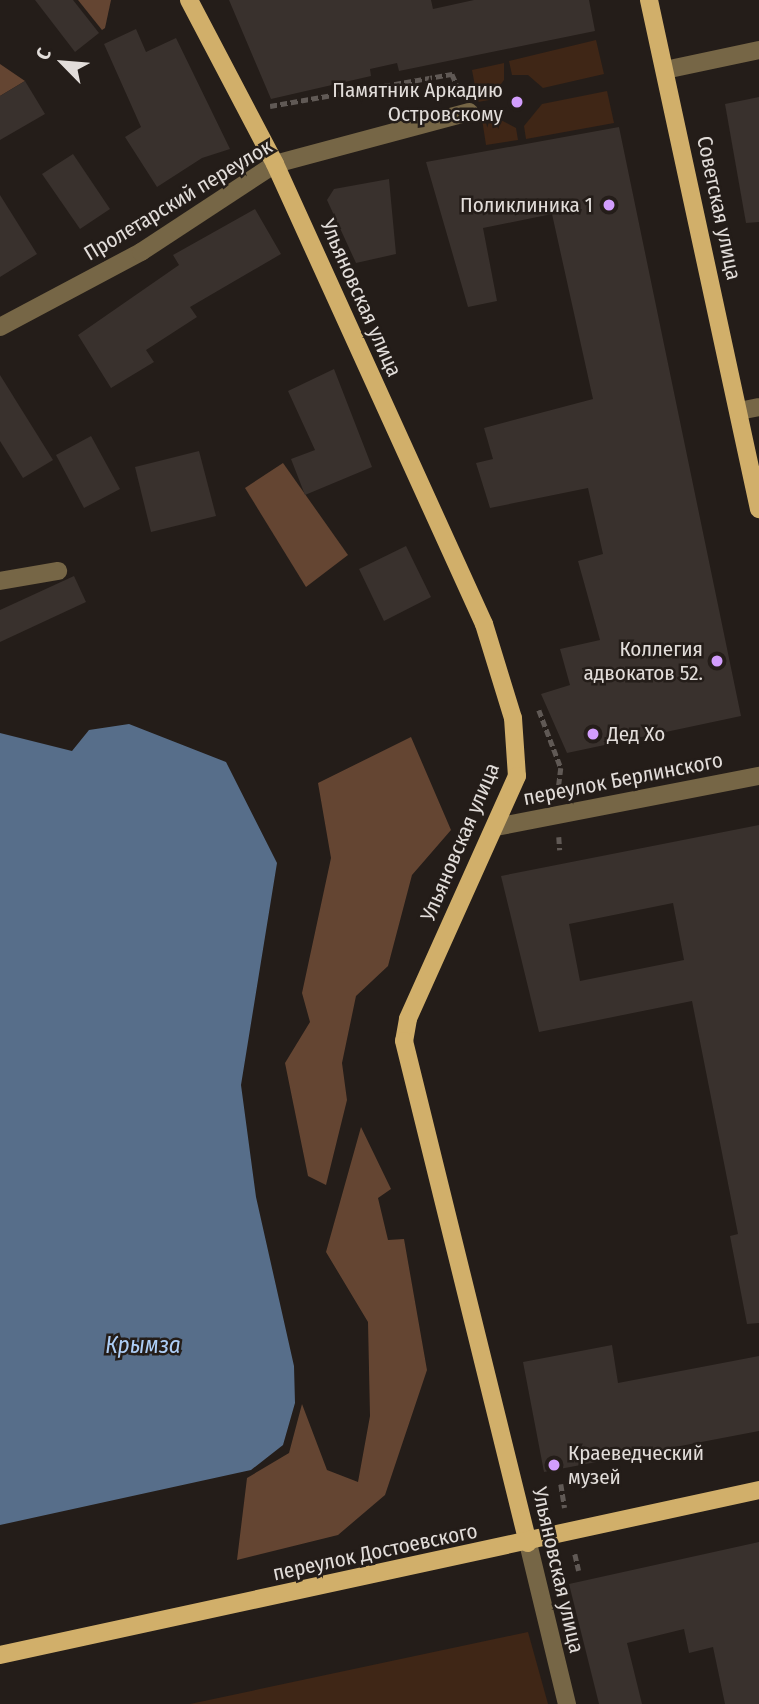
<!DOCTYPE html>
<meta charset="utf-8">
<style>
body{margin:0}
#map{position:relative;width:759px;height:1704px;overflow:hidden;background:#241d19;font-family:"Fira Sans Condensed",sans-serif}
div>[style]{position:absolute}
.green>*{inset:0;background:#3f2616}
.forest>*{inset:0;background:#644532}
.water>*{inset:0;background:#576e8a}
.building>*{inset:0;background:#39312d}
.path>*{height:4.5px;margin-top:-2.25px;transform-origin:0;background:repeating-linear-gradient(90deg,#605955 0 7px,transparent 0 10.5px)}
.minor>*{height:18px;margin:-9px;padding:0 9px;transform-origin:9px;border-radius:9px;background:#766646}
.major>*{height:18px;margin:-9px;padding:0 9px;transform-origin:9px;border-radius:9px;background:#d1af6a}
.dots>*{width:19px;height:19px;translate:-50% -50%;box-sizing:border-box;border:4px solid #241d19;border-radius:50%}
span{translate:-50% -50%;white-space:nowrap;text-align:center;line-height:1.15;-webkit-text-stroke:5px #241d19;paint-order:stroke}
.poi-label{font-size:21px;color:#e2ddda}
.right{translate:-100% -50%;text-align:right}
.left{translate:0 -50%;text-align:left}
.street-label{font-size:21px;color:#e2ddda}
.water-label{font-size:23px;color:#aecef6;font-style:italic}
.north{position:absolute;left:28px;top:28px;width:70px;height:70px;-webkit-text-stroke:5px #241d19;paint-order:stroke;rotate:295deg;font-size:19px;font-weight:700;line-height:28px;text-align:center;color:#e2ddda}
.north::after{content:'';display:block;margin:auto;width:24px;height:32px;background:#e2ddda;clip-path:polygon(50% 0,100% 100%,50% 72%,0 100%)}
</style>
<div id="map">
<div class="green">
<i style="clip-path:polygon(596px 40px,604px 74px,543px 88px,528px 75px,512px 75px,509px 61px)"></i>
<i style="clip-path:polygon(504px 63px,504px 80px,489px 100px,478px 102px,472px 70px)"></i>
<i style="clip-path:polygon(607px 91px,614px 123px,526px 139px,524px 126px,542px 104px)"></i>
<i style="clip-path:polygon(495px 117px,516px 128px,518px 140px,486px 145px,482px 119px)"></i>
<i style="clip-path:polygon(528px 1632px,548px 1704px,190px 1704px)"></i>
</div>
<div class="forest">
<i style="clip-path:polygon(78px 0,111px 0,105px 28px,102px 30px)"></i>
<i style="clip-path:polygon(0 64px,25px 81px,0 96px)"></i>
<i style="clip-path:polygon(283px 463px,348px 555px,306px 587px,245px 488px)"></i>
<i style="clip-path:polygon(411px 737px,451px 830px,412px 875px,388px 966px,356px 996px,342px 1063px,347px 1100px,326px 1185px,308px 1176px,285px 1063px,310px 1022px,302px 993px,331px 858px,318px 783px)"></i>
<i style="clip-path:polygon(361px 1127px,391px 1189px,378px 1198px,388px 1240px,404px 1239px,427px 1370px,385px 1495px,338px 1535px,237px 1560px,247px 1478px,289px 1453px,302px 1404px,327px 1470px,358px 1482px,370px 1416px,368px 1322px,326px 1252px)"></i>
</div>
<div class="water">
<i style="clip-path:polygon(129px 724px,226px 762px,277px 863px,241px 1085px,256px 1197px,294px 1366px,295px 1403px,283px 1445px,251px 1470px,0 1525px,0 733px,72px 751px,89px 730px)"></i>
</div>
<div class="building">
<i style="clip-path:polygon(35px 0,73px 0,99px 33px,75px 52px)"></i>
<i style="clip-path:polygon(229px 0,431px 0,433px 9px,474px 0,589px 0,595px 31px,399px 71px,397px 63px,370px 69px,371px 76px,271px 99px)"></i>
<i style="clip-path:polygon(136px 29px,146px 52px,176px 38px,230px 149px,202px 158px,157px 187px,125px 137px,141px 127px,104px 44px)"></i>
<i style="clip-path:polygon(25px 81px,45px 114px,0 140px,0 96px)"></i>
<i style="clip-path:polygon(759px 97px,759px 222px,746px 223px,725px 104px)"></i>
<i style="clip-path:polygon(619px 127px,741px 716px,567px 753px,541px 694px,570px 685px,560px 649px,600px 640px,578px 561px,603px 554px,588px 488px,490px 508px,476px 463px,493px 459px,484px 428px,593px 399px,552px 214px,483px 228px,497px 301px,468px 307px,426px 162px)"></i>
<i style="clip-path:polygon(73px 154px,110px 209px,80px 229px,42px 174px)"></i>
<i style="clip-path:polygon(389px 179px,396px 254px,356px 263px,327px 200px,334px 189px)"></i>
<i style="clip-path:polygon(0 195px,37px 254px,0 277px)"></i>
<i style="clip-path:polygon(255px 209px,281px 254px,190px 307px,197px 317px,146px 350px,154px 362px,111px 388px,78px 335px,179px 265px,173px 255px)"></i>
<i style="clip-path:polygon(334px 369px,372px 467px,305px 495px,291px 459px,315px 450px,288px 391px)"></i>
<i style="clip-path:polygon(0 375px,53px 460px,23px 478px,0 441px)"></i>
<i style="clip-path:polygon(91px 436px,120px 489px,84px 508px,56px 455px)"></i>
<i style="clip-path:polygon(199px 451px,216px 516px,151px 532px,135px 467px)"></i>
<i style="clip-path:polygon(406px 546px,431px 597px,384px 621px,359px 569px)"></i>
<i style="clip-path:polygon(74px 576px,86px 602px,0 642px,0 610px)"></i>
<i style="clip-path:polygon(evenodd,759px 825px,759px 1323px,747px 1324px,730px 1236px,738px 1234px,692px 1001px,539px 1032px,501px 876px,759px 825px,673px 903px,684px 960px,580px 981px,569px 924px,673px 903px)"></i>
<i style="clip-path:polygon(612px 1345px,618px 1383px,759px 1356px,759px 1431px,544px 1472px,523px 1362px)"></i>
<i style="clip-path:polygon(759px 1542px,759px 1704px,725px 1704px,713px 1647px,689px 1653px,684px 1629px,627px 1643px,642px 1704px,599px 1704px,569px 1584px)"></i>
</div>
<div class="path">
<i style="left:270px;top:106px;width:185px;rotate:-10deg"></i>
<i style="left:452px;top:74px;width:17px;rotate:66deg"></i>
<i style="left:539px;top:710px;width:62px;rotate:69.2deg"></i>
<i style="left:561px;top:768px;width:25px;rotate:97deg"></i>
<i style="left:559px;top:837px;width:13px;rotate:86deg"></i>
<i style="left:561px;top:1484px;width:24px;rotate:81deg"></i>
<i style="left:575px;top:1554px;width:17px;rotate:77deg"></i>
</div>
<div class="minor">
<i style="left:665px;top:70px;width:96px;rotate:-12deg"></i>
<i style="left:0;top:327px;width:160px;rotate:-28deg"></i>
<i style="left:141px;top:252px;width:160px;rotate:-33.3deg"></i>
<i style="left:275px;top:164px;width:201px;rotate:-15deg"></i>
<i style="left:739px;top:411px;width:20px;rotate:-11deg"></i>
<i style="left:0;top:581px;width:59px;rotate:-9.8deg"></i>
<i style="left:496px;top:827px;width:268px;rotate:-11deg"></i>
<i style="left:528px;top:1543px;width:166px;rotate:76.4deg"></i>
</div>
<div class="major">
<i style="left:189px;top:0;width:185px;rotate:62.3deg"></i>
<i style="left:275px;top:164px;width:505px;rotate:65.57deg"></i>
<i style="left:484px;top:624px;width:98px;rotate:72.9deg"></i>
<i style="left:513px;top:718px;width:58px;rotate:86.1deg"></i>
<i style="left:517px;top:776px;width:266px;rotate:114.2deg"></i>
<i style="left:408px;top:1019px;width:22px;rotate:100deg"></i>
<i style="left:404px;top:1041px;width:517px;rotate:76.13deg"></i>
<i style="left:649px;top:0;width:521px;rotate:77.81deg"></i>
<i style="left:0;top:1655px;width:777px;rotate:-12.26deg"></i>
</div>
<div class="dots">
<i style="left:517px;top:102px;background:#d29dfd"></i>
<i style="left:609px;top:205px;background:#d29dfd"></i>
<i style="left:717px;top:661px;background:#d29dfd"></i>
<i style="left:593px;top:734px;background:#d29dfd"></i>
<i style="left:554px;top:1465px;background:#d29dfd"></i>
</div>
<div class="poi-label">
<span class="right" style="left:503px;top:102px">Памятник Аркадию<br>Островскому</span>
<span class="right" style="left:593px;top:205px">Поликлиника 1</span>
<span class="right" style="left:703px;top:661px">Коллегия<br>адвокатов 52.</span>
<span class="left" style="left:607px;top:734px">Дед Хо</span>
<span class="left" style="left:568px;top:1465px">Краеведческий<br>музей</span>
</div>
<div class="street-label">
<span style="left:178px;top:200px;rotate:-31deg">Пролетарский переулок</span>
<span style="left:719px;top:208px;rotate:78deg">Советская улица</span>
<span style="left:361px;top:298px;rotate:66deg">Ульяновская улица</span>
<span style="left:623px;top:779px;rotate:-11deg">переулок Берлинского</span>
<span style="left:460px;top:842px;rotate:-67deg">Ульяновская улица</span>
<span style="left:375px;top:1552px;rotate:-12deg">переулок Достоевского</span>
<span style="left:558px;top:1570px;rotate:77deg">Ульяновская улица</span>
</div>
<div class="water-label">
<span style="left:143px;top:1345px">Крымза</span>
</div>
<div class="north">С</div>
</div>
